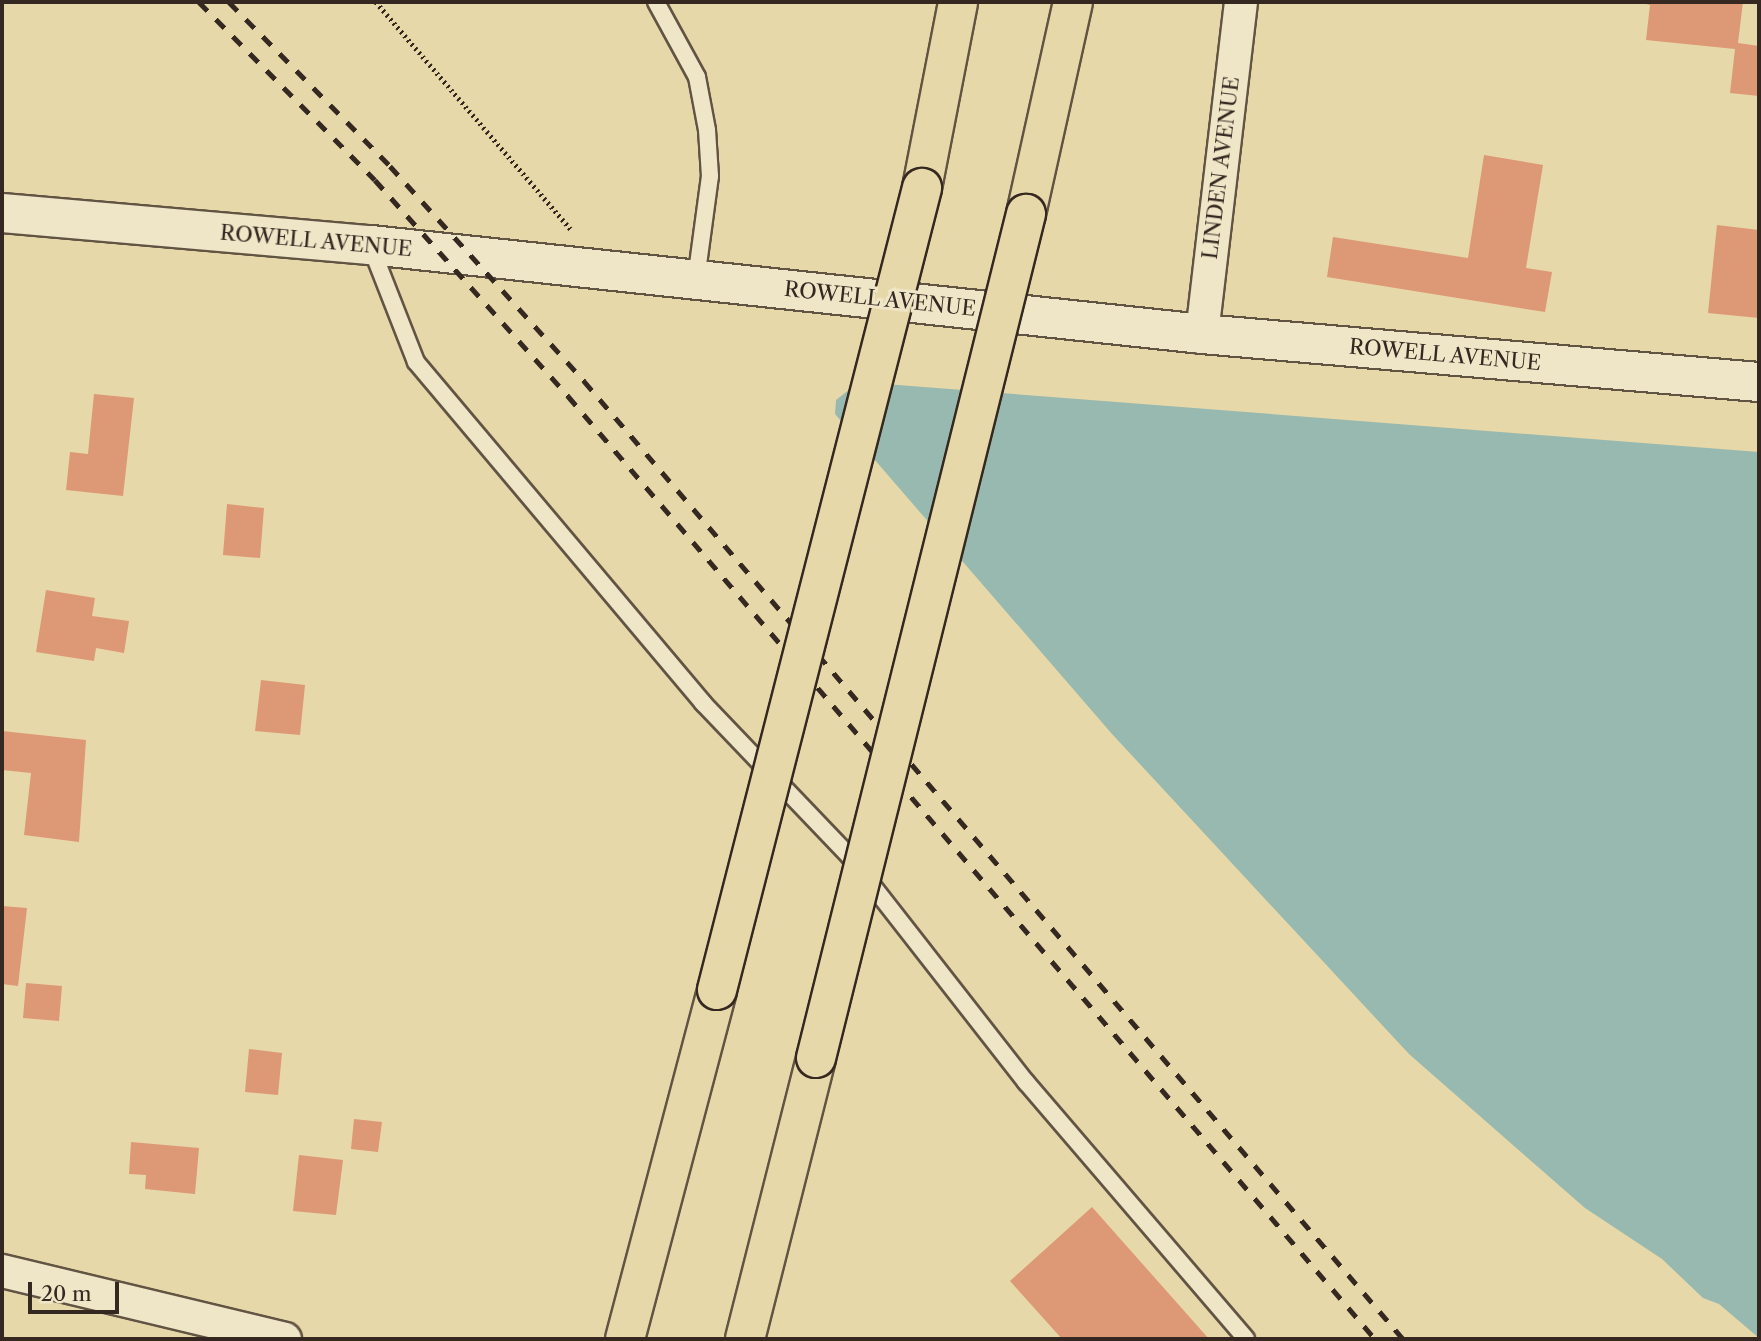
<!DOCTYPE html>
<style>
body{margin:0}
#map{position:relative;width:1761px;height:1341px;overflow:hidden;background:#e7d8aa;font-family:"Libre Caslon Text",serif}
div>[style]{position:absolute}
.water>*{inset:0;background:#97b9af}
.building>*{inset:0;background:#dd9875}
.path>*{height:4.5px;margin-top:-2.25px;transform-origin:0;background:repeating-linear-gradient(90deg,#352821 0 2px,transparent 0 5.5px)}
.roads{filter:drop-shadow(2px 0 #625443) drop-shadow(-2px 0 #625443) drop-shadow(0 2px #625443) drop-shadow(0 -2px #625443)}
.lane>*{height:16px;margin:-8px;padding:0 8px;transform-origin:8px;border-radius:8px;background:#efe6c8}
.street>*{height:32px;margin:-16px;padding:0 16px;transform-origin:16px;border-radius:16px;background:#efe6c8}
.secondary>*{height:38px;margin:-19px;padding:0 19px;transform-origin:19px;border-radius:19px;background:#efe6c8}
.highway>*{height:38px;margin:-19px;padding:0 19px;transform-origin:19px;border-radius:19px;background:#e7d8aa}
.rail>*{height:5px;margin-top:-2.5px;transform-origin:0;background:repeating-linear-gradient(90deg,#352821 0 12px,transparent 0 24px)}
.bridges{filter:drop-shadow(2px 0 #352821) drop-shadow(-2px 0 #352821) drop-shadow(0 2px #352821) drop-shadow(0 -2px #352821)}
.highway-bridge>*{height:38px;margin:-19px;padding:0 19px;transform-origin:19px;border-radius:19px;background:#e7d8aa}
span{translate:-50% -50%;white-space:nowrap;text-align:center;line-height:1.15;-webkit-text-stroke:6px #efe6c8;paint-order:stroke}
.street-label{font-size:21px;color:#352821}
.frame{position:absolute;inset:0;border:4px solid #352821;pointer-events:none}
.scale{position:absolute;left:28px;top:1282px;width:91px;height:32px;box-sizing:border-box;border:4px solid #352821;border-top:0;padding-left:9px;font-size:21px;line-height:24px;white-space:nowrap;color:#352821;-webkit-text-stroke:5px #efe6c8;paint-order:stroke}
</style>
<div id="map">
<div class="water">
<i style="clip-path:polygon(859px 382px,1759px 452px,1759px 1338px,1719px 1304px,1703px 1298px,1662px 1259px,1585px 1208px,1409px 1054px,1112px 734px,835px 414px,836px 400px)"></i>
</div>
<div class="building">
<i style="clip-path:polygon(1638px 2px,1743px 2px,1738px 43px,1759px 46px,1759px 96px,1730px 93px,1735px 49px,1646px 40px,1650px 5px)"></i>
<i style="clip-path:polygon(1484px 155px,1543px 165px,1526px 268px,1552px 272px,1545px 312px,1327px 277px,1333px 237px,1468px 258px)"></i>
<i style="clip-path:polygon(1717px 225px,1759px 230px,1759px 318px,1708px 313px)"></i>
<i style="clip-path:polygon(94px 394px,134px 398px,123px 496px,66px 490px,70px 452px,88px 454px)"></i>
<i style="clip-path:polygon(227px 504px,264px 508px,260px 558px,223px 555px)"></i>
<i style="clip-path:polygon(46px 590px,95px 598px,92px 616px,129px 621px,124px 653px,96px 648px,94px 661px,36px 652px)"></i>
<i style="clip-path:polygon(261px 680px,305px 685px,300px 735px,255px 731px)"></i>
<i style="clip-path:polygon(2px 731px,86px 740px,79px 842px,24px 835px,31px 773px,2px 770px)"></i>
<i style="clip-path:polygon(2px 906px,27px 908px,18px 986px,2px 984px)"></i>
<i style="clip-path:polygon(26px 983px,62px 986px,59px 1021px,23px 1018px)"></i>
<i style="clip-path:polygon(249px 1049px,282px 1053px,278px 1095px,245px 1092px)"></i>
<i style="clip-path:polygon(354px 1119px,382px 1122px,378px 1152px,351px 1149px)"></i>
<i style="clip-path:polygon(131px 1142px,199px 1148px,195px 1194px,145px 1189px,146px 1175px,129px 1174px)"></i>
<i style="clip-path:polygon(299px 1155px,343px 1160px,336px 1215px,293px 1211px)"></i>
<i style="clip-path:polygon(1092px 1207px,1209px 1339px,1062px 1339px,1010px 1281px)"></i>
</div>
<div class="path">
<i style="left:376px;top:2px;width:301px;rotate:49.4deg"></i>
</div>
<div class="roads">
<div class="lane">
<i style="left:656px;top:2px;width:85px;rotate:61.3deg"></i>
<i style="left:697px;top:77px;width:54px;rotate:79.3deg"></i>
<i style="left:707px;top:130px;width:46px;rotate:86.3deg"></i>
<i style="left:710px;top:176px;width:105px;rotate:97.7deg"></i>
<i style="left:371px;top:247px;width:123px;rotate:68.6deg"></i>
<i style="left:416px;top:362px;width:446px;rotate:49.9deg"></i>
<i style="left:703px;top:703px;width:213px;rotate:46.3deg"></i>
<i style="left:850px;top:857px;width:286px;rotate:52deg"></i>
<i style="left:1026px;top:1082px;width:338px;rotate:49.4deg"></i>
</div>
<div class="street">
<i style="left:1202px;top:334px;width:334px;rotate:-83.3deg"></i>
<i style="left:2px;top:1271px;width:291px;rotate:13.5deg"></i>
</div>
<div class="secondary">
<i style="left:2px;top:213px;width:370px;rotate:5deg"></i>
<i style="left:371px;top:245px;width:836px;rotate:6.11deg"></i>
<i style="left:1202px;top:334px;width:559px;rotate:4.93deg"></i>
</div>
<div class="highway">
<i style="left:922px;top:188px;width:189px;rotate:-79deg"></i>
<i style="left:1026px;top:214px;width:217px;rotate:-77.5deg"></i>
<i style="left:625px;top:1339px;width:361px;rotate:-75.2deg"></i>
<i style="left:745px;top:1339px;width:290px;rotate:-75.8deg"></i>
</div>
</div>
<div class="rail">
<i style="left:199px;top:2px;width:250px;rotate:45.3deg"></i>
<i style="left:375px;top:180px;width:290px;rotate:48.2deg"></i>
<i style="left:568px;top:396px;width:1241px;rotate:49.44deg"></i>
<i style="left:229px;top:2px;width:230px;rotate:45.5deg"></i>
<i style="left:390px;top:166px;width:290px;rotate:47.9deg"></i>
<i style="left:584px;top:381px;width:1260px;rotate:49.47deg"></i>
</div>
<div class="bridges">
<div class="highway-bridge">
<i style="left:717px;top:990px;width:828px;rotate:-75.66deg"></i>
<i style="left:816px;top:1058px;width:870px;rotate:-76.03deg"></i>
</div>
</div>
<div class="street-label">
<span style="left:1221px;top:168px;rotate:-83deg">LINDEN AVENUE</span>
<span style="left:316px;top:241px;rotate:5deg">ROWELL AVENUE</span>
<span style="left:880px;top:299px;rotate:6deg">ROWELL AVENUE</span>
<span style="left:1445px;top:355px;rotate:5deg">ROWELL AVENUE</span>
</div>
<div class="frame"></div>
<div class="scale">20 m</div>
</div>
